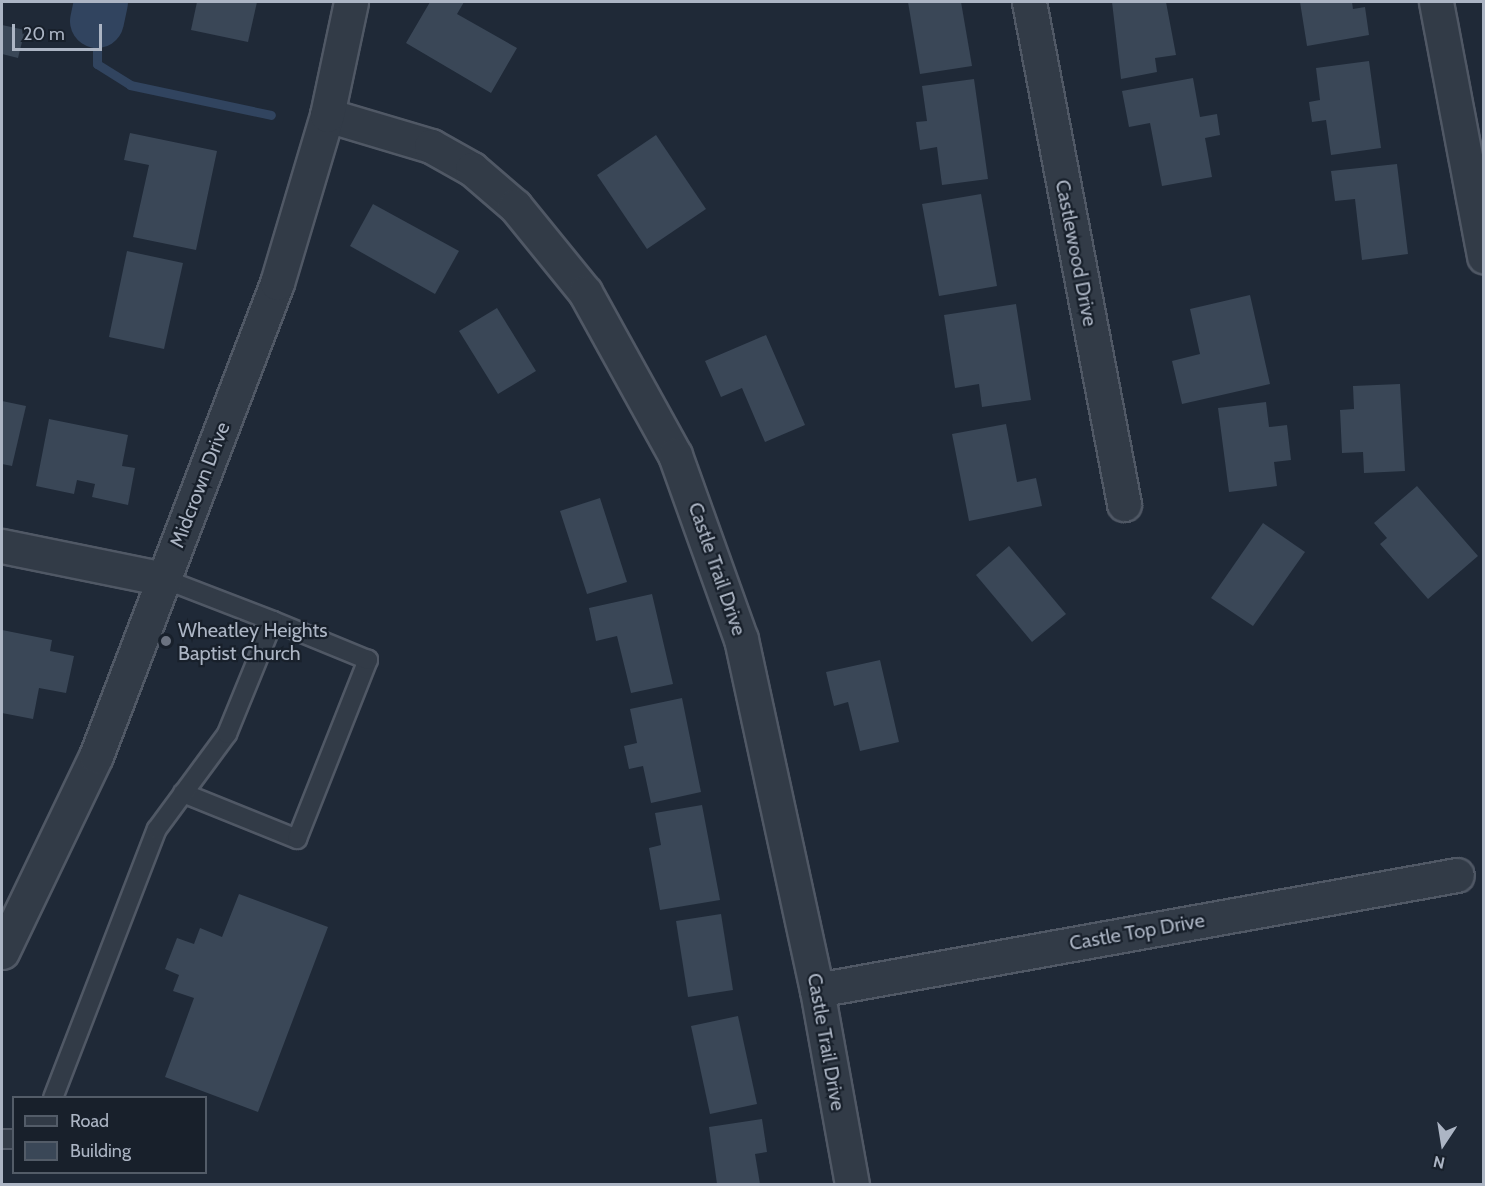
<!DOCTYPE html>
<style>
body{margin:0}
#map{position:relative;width:1485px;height:1186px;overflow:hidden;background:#1f2937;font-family:Cabin,sans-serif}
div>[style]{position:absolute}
.stream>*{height:9px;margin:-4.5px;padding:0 4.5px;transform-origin:4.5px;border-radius:4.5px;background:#31445f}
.river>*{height:54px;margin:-27px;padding:0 27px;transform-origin:27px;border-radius:27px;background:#31445f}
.building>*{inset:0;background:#3a4757}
.roads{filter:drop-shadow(2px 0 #505865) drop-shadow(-2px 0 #505865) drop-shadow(0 2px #505865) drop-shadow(0 -2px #505865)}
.service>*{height:18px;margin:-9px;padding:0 9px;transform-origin:9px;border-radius:9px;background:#323b47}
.minor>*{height:33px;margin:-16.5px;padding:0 16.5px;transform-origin:16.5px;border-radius:16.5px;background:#323b47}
.tertiary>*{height:33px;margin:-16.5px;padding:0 16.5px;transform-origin:16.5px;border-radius:16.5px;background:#323b47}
.dots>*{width:16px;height:16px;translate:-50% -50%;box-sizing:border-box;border:3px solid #18202b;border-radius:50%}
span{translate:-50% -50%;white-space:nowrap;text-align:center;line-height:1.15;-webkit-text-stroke:4.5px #18202b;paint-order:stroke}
.street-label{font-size:20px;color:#acb5c4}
.poi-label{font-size:20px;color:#acb5c4}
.left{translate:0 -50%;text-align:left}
.frame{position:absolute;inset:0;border:3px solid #acb5c4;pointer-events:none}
.legend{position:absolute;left:12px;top:1096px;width:195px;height:78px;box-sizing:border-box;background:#18202b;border:2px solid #535c68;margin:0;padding:8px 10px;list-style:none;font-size:18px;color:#acb5c4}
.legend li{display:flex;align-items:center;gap:12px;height:30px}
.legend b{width:30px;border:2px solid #535c68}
.north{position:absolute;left:1413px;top:1114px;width:60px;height:60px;-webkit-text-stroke:4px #18202b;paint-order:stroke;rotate:192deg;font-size:16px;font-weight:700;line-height:24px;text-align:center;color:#acb5c4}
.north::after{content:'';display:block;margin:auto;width:21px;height:27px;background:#acb5c4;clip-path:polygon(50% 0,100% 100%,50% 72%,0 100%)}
.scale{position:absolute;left:12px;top:24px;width:90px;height:27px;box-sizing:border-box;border:3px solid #acb5c4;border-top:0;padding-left:8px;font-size:18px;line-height:21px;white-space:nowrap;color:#acb5c4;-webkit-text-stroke:4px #18202b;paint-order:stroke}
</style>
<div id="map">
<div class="stream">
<i style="left:97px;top:21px;width:43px;rotate:90deg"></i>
<i style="left:97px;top:64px;width:39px;rotate:32deg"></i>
<i style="left:130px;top:85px;width:144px;rotate:12deg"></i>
</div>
<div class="river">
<i style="left:97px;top:21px;width:19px;rotate:-78deg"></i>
</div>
<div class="building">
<i style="clip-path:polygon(197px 2px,257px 2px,248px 42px,191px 30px)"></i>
<i style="clip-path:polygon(430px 2px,464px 2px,457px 14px,517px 48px,491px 93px,406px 43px)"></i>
<i style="clip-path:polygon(908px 2px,961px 2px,972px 66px,920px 74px)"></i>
<i style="clip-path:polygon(1112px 2px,1166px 2px,1176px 55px,1155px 58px,1157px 72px,1121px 79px)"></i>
<i style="clip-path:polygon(1300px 2px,1352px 2px,1353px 9px,1365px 7px,1369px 35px,1307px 46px)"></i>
<i style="clip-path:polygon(2px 25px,25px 30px,18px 58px,2px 54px)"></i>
<i style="clip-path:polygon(1369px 61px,1381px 148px,1331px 155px,1326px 120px,1312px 122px,1309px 102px,1320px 100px,1316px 68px)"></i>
<i style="clip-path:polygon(1193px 78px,1200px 117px,1217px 114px,1220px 135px,1205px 138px,1212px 177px,1162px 186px,1150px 123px,1129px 127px,1122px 91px)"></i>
<i style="clip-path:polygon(974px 79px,988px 179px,942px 185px,937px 147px,920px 150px,916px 122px,927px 121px,922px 86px)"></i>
<i style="clip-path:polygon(130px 133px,217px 151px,196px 250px,133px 237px,149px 165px,124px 160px)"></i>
<i style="clip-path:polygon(656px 135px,706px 209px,647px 249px,597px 175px)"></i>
<i style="clip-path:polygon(1397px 164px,1408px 254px,1362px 260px,1355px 199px,1335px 201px,1331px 171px)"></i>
<i style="clip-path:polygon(981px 194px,997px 286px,939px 296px,922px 204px)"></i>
<i style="clip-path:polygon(373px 204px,459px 251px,435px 294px,350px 246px)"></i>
<i style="clip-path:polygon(127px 251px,183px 263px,164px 349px,109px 337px)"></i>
<i style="clip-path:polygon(1250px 295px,1270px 384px,1182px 404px,1172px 361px,1200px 354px,1190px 309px)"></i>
<i style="clip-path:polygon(1016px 304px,1031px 400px,982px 407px,979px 384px,955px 388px,944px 315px)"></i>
<i style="clip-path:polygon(497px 308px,536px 371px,498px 394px,459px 331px)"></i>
<i style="clip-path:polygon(766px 335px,805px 425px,765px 442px,742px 388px,721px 397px,705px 361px)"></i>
<i style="clip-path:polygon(1400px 384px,1405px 471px,1364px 473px,1363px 452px,1342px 453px,1340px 410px,1354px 409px,1353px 386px)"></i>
<i style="clip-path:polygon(2px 401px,26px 406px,12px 466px,2px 464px)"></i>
<i style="clip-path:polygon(1266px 402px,1269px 427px,1287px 425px,1291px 460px,1274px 462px,1277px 486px,1229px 492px,1218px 408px)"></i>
<i style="clip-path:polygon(49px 419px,128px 435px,122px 466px,135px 468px,128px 505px,92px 497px,95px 484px,77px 480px,74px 494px,36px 486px)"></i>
<i style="clip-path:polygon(1006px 424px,1017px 482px,1036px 478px,1042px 506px,969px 521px,952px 434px)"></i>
<i style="clip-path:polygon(1417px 486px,1478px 556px,1428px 599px,1380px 544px,1387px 538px,1374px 523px)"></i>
<i style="clip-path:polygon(600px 498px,627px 582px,587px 594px,560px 511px)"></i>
<i style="clip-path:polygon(1263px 523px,1305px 552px,1253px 626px,1211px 598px)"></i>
<i style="clip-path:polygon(1009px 546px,1066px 614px,1032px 642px,976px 575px)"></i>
<i style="clip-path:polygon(652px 594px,673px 684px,631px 693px,617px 636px,596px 641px,589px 608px)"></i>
<i style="clip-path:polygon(2px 630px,52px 640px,50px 651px,74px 656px,66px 693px,39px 688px,33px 719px,2px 713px)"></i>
<i style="clip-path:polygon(880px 660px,899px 742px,860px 751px,848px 702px,834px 706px,826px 672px)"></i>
<i style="clip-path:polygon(682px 698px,701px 792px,651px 803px,643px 766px,629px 769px,624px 746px,637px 743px,630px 709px)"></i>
<i style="clip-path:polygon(702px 805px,720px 900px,660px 910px,649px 848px,661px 845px,655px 813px)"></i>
<i style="clip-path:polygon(239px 894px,328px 927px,258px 1112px,165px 1077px,194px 998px,173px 991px,179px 975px,165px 969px,177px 938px,194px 944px,200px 928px,222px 937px)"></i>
<i style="clip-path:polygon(721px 914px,733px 990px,688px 997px,676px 921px)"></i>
<i style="clip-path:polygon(738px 1016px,757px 1104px,710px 1114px,691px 1026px)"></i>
<i style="clip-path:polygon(762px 1119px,767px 1152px,755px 1154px,760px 1184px,717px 1184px,709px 1127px)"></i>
</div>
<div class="roads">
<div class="service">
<i style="left:183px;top:793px;width:123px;rotate:22deg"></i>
<i style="left:297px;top:839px;width:193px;rotate:-68.4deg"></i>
<i style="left:368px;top:660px;width:103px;rotate:-157.7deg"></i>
<i style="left:53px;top:1098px;width:288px;rotate:-68.9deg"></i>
<i style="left:157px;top:829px;width:118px;rotate:-53.6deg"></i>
<i style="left:227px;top:734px;width:122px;rotate:-67.8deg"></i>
<i style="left:273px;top:621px;width:117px;rotate:-158.9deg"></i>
<i style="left:2px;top:1139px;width:12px"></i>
</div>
<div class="minor">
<i style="left:1029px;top:2px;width:511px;rotate:79.28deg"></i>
<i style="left:1436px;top:2px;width:259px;rotate:79.3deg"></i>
<i style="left:327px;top:115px;width:109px;rotate:16.6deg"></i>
<i style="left:431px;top:146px;width:47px;rotate:29.3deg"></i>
<i style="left:472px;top:169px;width:57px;rotate:40.7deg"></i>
<i style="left:515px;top:206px;width:111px;rotate:50.9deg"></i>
<i style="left:585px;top:292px;width:186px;rotate:61.1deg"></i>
<i style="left:675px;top:455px;width:195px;rotate:70.3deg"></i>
<i style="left:741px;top:639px;width:359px;rotate:77.8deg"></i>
<i style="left:817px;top:990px;width:197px;rotate:79.8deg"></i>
<i style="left:2px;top:546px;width:165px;rotate:11.5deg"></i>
<i style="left:817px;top:990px;width:650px;rotate:-10.19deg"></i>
</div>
<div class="tertiary">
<i style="left:2px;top:952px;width:217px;rotate:-64.4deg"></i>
<i style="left:96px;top:756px;width:506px;rotate:-69.06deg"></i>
<i style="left:277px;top:283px;width:175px;rotate:-73.4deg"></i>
<i style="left:327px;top:115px;width:116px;rotate:-78deg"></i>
</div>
</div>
<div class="dots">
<i style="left:166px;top:641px;background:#6b7280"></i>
</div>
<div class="street-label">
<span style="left:1076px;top:253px;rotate:79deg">Castlewood Drive</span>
<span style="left:200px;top:485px;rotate:-69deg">Midcrown Drive</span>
<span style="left:717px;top:569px;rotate:71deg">Castle Trail Drive</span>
<span style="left:1137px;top:932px;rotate:-10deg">Castle Top Drive</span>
<span style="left:826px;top:1042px;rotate:80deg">Castle Trail Drive</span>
</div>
<div class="poi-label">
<span class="left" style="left:178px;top:642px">Wheatley Heights<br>Baptist Church</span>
</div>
<div class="frame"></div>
<ul class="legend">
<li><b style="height:8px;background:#323b47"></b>Road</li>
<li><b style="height:16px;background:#3a4757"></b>Building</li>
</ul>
<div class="north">N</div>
<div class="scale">20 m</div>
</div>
